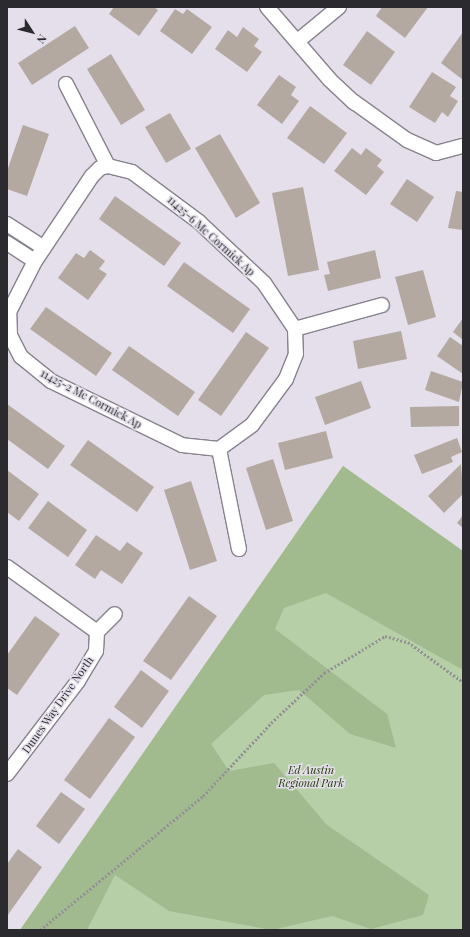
<!DOCTYPE html>
<style>
body{margin:0}
#map{position:relative;width:470px;height:937px;overflow:hidden;background:#e4dfea;font-family:"Playfair Display",serif}
div>[style]{position:absolute}
.green>*{inset:0;background:#b7cfa6}
.forest>*{inset:0;background:#a1ba8e}
.building>*{inset:0;background:#b3a9a1}
.path>*{height:2.5px;margin-top:-1.25px;transform-origin:0;background:repeating-linear-gradient(90deg,#939098 0 2px,transparent 0 4px)}
.roads{filter:drop-shadow(1px 0 #87828d) drop-shadow(-1px 0 #87828d) drop-shadow(0 1px #87828d) drop-shadow(0 -1px #87828d)}
.minor>*{height:14px;margin:-7px;padding:0 7px;transform-origin:7px;border-radius:7px;background:#fff}
span{translate:-50% -50%;white-space:nowrap;text-align:center;line-height:1.15;-webkit-text-stroke:3px #e4dfea;paint-order:stroke}
.street-label{font-size:11px;color:#2b2a2e}
.park-label{font-size:11px;color:#213807;font-style:italic}
.frame{position:absolute;inset:0;border:8px solid #2b2a2e;pointer-events:none}
.north{position:absolute;left:12px;top:12px;width:40px;height:40px;-webkit-text-stroke:3px #e4dfea;paint-order:stroke;rotate:126deg;font-size:11px;font-weight:700;line-height:16px;text-align:center;color:#2b2a2e}
.north::after{content:'';display:block;margin:auto;width:14px;height:18px;background:#2b2a2e;clip-path:polygon(50% 0,100% 100%,50% 72%,0 100%)}
</style>
<div id="map">
<div class="green">
<i style="clip-path:polygon(343px 466px,463px 551px,463px 930px,20px 930px)"></i>
</div>
<div class="forest">
<i style="clip-path:polygon(343px 466px,463px 551px,463px 670px,326px 593px,284px 608px,275px 629px,387px 714px,396px 748px,350px 734px,299px 690px,264px 695px,211px 744px,229px 771px,274px 763px,327px 825px,429px 895px,423px 915px,371px 929px,332px 916px,272px 930px,169px 911px,115px 875px,87px 930px,20px 930px)"></i>
</div>
<div class="building">
<i style="clip-path:polygon(114px 7px,154px 7px,158px 10px,139px 36px,109px 14px)"></i>
<i style="clip-path:polygon(382px 7px,428px 7px,405px 38px,376px 16px)"></i>
<i style="clip-path:polygon(175px 9px,183px 14px,187px 9px,212px 27px,192px 54px,160px 31px)"></i>
<i style="clip-path:polygon(75px 26px,89px 48px,32px 85px,18px 63px)"></i>
<i style="clip-path:polygon(243px 27px,259px 39px,254px 46px,262px 52px,247px 72px,215px 49px,228px 30px,237px 37px)"></i>
<i style="clip-path:polygon(367px 31px,395px 52px,371px 85px,343px 65px)"></i>
<i style="clip-path:polygon(463px 32px,463px 80px,441px 63px)"></i>
<i style="clip-path:polygon(111px 54px,145px 110px,121px 125px,87px 69px)"></i>
<i style="clip-path:polygon(432px 72px,456px 87px,450px 96px,458px 101px,448px 117px,442px 112px,435px 123px,409px 107px)"></i>
<i style="clip-path:polygon(279px 75px,296px 87px,291px 95px,299px 101px,282px 124px,257px 105px)"></i>
<i style="clip-path:polygon(310px 106px,347px 133px,324px 164px,287px 138px)"></i>
<i style="clip-path:polygon(170px 113px,191px 149px,166px 163px,145px 127px)"></i>
<i style="clip-path:polygon(23px 125px,49px 134px,27px 196px,7px 189px,7px 171px)"></i>
<i style="clip-path:polygon(220px 134px,260px 203px,236px 218px,195px 148px)"></i>
<i style="clip-path:polygon(352px 148px,361px 155px,366px 148px,382px 160px,377px 166px,384px 172px,366px 195px,334px 171px)"></i>
<i style="clip-path:polygon(407px 179px,434px 197px,417px 222px,390px 204px)"></i>
<i style="clip-path:polygon(303px 187px,319px 270px,288px 276px,272px 193px)"></i>
<i style="clip-path:polygon(456px 191px,463px 192px,463px 230px,448px 228px)"></i>
<i style="clip-path:polygon(115px 196px,181px 243px,164px 266px,99px 219px)"></i>
<i style="clip-path:polygon(90px 250px,105px 261px,99px 269px,107px 274px,88px 300px,58px 278px,76px 253px,84px 258px)"></i>
<i style="clip-path:polygon(375px 250px,381px 278px,328px 291px,324px 275px,330px 274px,327px 262px)"></i>
<i style="clip-path:polygon(184px 262px,250px 309px,233px 333px,167px 286px)"></i>
<i style="clip-path:polygon(423px 270px,436px 317px,408px 325px,395px 277px)"></i>
<i style="clip-path:polygon(46px 307px,112px 353px,96px 376px,30px 329px)"></i>
<i style="clip-path:polygon(463px 318px,463px 340px,453px 332px)"></i>
<i style="clip-path:polygon(401px 331px,407px 359px,358px 369px,353px 341px)"></i>
<i style="clip-path:polygon(246px 332px,269px 348px,221px 416px,198px 400px)"></i>
<i style="clip-path:polygon(450px 337px,463px 346px,463px 374px,437px 356px)"></i>
<i style="clip-path:polygon(129px 346px,195px 392px,178px 416px,112px 370px)"></i>
<i style="clip-path:polygon(431px 371px,463px 382px,459px 402px,425px 390px)"></i>
<i style="clip-path:polygon(361px 381px,371px 408px,325px 425px,315px 397px)"></i>
<i style="clip-path:polygon(7px 404px,65px 446px,48px 469px,7px 439px)"></i>
<i style="clip-path:polygon(459px 406px,459px 426px,411px 427px,410px 407px)"></i>
<i style="clip-path:polygon(326px 431px,333px 458px,285px 470px,278px 443px)"></i>
<i style="clip-path:polygon(457px 438px,462px 452px,451px 457px,453px 462px,422px 474px,414px 455px)"></i>
<i style="clip-path:polygon(88px 440px,154px 487px,137px 512px,70px 465px)"></i>
<i style="clip-path:polygon(273px 459px,293px 521px,266px 530px,246px 468px)"></i>
<i style="clip-path:polygon(461px 464px,463px 494px,444px 513px,428px 496px)"></i>
<i style="clip-path:polygon(7px 470px,39px 494px,19px 521px,7px 512px)"></i>
<i style="clip-path:polygon(191px 481px,217px 561px,190px 570px,164px 490px)"></i>
<i style="clip-path:polygon(48px 501px,87px 530px,68px 557px,28px 528px)"></i>
<i style="clip-path:polygon(463px 515px,463px 528px,457px 523px)"></i>
<i style="clip-path:polygon(96px 535px,120px 551px,127px 542px,143px 553px,122px 584px,101px 570px,95px 579px,75px 565px)"></i>
<i style="clip-path:polygon(189px 596px,217px 616px,171px 680px,143px 661px)"></i>
<i style="clip-path:polygon(35px 616px,60px 634px,17px 695px,7px 688px,7px 655px)"></i>
<i style="clip-path:polygon(141px 670px,169px 691px,142px 728px,114px 707px)"></i>
<i style="clip-path:polygon(109px 718px,135px 737px,90px 799px,64px 780px)"></i>
<i style="clip-path:polygon(61px 792px,85px 809px,59px 844px,36px 826px)"></i>
<i style="clip-path:polygon(18px 849px,42px 867px,7px 916px,7px 864px)"></i>
</div>
<div class="path">
<i style="left:40px;top:930px;width:211px;rotate:-39.4deg"></i>
<i style="left:203px;top:796px;width:100px;rotate:-47deg"></i>
<i style="left:271px;top:723px;width:73px;rotate:-43.3deg"></i>
<i style="left:324px;top:673px;width:71px;rotate:-31.2deg"></i>
<i style="left:385px;top:636px;width:24px;rotate:15deg"></i>
<i style="left:408px;top:642px;width:68px;rotate:36deg"></i>
</div>
<div class="roads">
<div class="minor">
<i style="left:267px;top:7px;width:96px;rotate:49.2deg"></i>
<i style="left:330px;top:80px;width:33px;rotate:43deg"></i>
<i style="left:354px;top:102px;width:65px;rotate:35.6deg"></i>
<i style="left:407px;top:140px;width:32px;rotate:24deg"></i>
<i style="left:436px;top:153px;width:28px;rotate:-15deg"></i>
<i style="left:299px;top:40px;width:52px;rotate:-39.5deg"></i>
<i style="left:66px;top:84px;width:92px;rotate:62.9deg"></i>
<i style="left:108px;top:166px;width:25px;rotate:14deg"></i>
<i style="left:132px;top:172px;width:84px;rotate:36.7deg"></i>
<i style="left:199px;top:222px;width:89px;rotate:43.2deg"></i>
<i style="left:264px;top:283px;width:55px;rotate:56deg"></i>
<i style="left:295px;top:329px;width:25px;rotate:88deg"></i>
<i style="left:296px;top:354px;width:27px;rotate:112deg"></i>
<i style="left:286px;top:379px;width:57px;rotate:126.5deg"></i>
<i style="left:252px;top:425px;width:41px;rotate:144deg"></i>
<i style="left:219px;top:449px;width:37px;rotate:-174deg"></i>
<i style="left:182px;top:445px;width:146px;rotate:-154deg"></i>
<i style="left:51px;top:381px;width:38px;rotate:-141deg"></i>
<i style="left:21px;top:357px;width:25px;rotate:-117deg"></i>
<i style="left:10px;top:335px;width:23px;rotate:-92deg"></i>
<i style="left:9px;top:312px;width:57px;rotate:-63deg"></i>
<i style="left:35px;top:261px;width:102px;rotate:-56.2deg"></i>
<i style="left:92px;top:176px;width:11px;rotate:-45deg"></i>
<i style="left:100px;top:168px;width:8px;rotate:-14deg"></i>
<i style="left:7px;top:224px;width:44px;rotate:33deg"></i>
<i style="left:7px;top:243px;width:33px;rotate:33deg"></i>
<i style="left:295px;top:329px;width:90px;rotate:-15.4deg"></i>
<i style="left:219px;top:449px;width:102px;rotate:78.7deg"></i>
<i style="left:7px;top:567px;width:111px;rotate:35.8deg"></i>
<i style="left:97px;top:632px;width:25px;rotate:-45deg"></i>
<i style="left:7px;top:774px;width:117px;rotate:-52.6deg"></i>
<i style="left:78px;top:681px;width:35px;rotate:-59deg"></i>
<i style="left:96px;top:651px;width:19px;rotate:-87deg"></i>
</div>
</div>
<div class="street-label">
<span style="left:211px;top:236px;rotate:42deg">11425-6 Mc Cormick Ap</span>
<span style="left:91px;top:399px;rotate:28deg">11425-2 Mc Cormick Ap</span>
<span style="left:58px;top:705px;rotate:-55deg">Dunes Way Drive North</span>
</div>
<div class="park-label">
<span style="left:311px;top:777px">Ed Austin<br>Regional Park</span>
</div>
<div class="frame"></div>
<div class="north">N</div>
</div>
